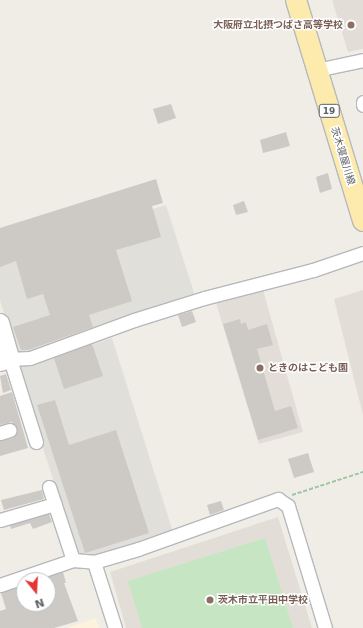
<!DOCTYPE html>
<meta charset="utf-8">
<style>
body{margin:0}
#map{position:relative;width:363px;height:628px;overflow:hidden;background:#f0ede6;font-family:"DejaVu Sans","Noto Sans JP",sans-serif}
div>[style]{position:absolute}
.commercial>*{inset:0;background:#fdf3dd}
.industrial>*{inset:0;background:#e1dfda}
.education>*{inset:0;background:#e2ded7}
.green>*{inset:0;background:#c6e6c3}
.building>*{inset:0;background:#cdc9c5}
.path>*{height:2px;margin-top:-1px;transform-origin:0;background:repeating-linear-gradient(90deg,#9dc7a6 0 4px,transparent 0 6px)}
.roads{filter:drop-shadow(1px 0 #b6b9bc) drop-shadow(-1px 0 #b6b9bc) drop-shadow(0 1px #b6b9bc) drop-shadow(0 -1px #b6b9bc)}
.street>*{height:13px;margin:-6.5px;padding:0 6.5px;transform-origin:6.5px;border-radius:6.5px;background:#fff}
.secondary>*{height:18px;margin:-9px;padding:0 9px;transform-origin:9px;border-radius:9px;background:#fff}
.primary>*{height:20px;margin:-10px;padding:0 10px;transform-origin:10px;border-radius:10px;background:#fdeaad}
.dots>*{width:11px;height:11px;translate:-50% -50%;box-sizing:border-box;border:2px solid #fff;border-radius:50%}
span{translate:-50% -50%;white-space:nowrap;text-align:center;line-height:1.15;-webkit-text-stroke:3px #fff;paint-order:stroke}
.shield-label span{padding:1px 3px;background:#fff;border:1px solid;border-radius:3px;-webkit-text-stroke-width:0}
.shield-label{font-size:9px;color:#5e6266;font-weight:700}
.education-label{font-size:10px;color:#785e54;font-weight:700}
.right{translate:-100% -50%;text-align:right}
.left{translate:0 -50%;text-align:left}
.street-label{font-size:10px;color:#5e6266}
.north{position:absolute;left:16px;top:572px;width:40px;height:40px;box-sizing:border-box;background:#fff;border:1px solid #bfc0c2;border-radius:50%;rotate:162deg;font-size:11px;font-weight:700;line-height:16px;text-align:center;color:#5e6266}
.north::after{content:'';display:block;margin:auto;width:14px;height:18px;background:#e63636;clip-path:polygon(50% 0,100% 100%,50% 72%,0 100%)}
</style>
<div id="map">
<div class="commercial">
<i style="clip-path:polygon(96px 618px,99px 628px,66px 628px)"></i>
</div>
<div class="industrial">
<i style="clip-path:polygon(166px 205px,195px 296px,17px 356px,0 300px,0 256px)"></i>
<i style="clip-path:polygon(112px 338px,173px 532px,100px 554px,78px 555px,16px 366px,29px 362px,33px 365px)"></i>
</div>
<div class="education">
<i style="clip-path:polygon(332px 0,363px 0,363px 49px,348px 52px)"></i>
<i style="clip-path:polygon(263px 290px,303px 432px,259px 444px,216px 303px)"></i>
<i style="clip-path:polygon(363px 290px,363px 415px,334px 299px)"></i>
<i style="clip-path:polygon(278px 517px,312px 628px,126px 628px,110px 572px)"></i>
</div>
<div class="green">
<i style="clip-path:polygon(265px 538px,293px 628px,142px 628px,128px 581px)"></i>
</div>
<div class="building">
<i style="clip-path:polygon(171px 104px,176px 118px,158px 124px,153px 109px)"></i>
<i style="clip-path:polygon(286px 132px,290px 146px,263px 153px,260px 140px)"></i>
<i style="clip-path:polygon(328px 173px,332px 189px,320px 193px,316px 177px)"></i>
<i style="clip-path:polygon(156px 179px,163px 203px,152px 206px,161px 237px,116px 250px,132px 301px,89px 315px,93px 327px,28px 350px,21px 350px,13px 327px,50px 315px,43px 294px,27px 299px,16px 261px,0 267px,0 228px)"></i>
<i style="clip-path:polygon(244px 201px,248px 212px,236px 215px,233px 205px)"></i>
<i style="clip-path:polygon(192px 311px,196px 322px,182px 327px,178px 315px)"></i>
<i style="clip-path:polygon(240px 319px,241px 324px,246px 322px,248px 330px,267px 324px,273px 345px,257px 349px,275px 411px,291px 406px,298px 428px,258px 440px,223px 324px)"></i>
<i style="clip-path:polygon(92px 344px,103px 376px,64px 389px,54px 358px)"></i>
<i style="clip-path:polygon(6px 374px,11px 390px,3px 393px,0 376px)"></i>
<i style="clip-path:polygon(12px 392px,28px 448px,0 456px,0 441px,13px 438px,18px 431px,12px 422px,0 425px,0 396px)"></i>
<i style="clip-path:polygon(55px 400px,69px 445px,116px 430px,149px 533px,85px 553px,37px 405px)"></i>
<i style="clip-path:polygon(308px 453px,314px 472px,294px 478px,288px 459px)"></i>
<i style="clip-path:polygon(42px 490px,44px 499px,4px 510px,1px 500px)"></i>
<i style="clip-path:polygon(221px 501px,224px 510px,210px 515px,207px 505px)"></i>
<i style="clip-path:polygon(49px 514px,52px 522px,33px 529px,30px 523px,11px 529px,10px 525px)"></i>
<i style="clip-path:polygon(63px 572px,66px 583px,64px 583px,78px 621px,54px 628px,0 628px,0 611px,6px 609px,1px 593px,24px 585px,24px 604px,48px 604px,48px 577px)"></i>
</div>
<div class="path">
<i style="left:292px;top:495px;width:75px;rotate:-17.9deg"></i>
</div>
<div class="roads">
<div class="street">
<i style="left:316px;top:70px;width:48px;rotate:-12deg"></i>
<i style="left:363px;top:102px;width:3px;rotate:90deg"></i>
<i style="left:0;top:433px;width:10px;rotate:-17deg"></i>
<i style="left:36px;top:442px;width:87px;rotate:-107.4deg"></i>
<i style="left:10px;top:359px;width:20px;rotate:-3deg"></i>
<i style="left:30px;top:358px;width:111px;rotate:-20.1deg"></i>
<i style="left:134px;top:320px;width:73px;rotate:-17.4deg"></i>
<i style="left:204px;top:298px;width:113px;rotate:-14.4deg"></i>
<i style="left:313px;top:270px;width:53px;rotate:-18.8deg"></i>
<i style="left:49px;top:487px;width:77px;rotate:71.8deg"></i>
<i style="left:0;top:520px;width:57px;rotate:-16.2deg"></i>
<i style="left:0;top:585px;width:77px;rotate:-18.9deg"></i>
<i style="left:73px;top:560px;width:21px;rotate:5deg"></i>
<i style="left:115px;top:628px;width:69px;rotate:-107.7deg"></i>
<i style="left:94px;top:562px;width:46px;rotate:-16.5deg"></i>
<i style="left:138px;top:549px;width:149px;rotate:-19.7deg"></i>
<i style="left:278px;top:499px;width:12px;rotate:35deg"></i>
<i style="left:288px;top:506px;width:127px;rotate:73.1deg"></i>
</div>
<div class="secondary">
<i style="left:0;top:323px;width:37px;rotate:74deg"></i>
<i style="left:10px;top:359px;width:10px;rotate:163deg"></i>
</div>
<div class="primary">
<i style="left:296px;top:0;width:231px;rotate:73.1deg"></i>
</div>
</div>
<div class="dots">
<i style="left:351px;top:25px;background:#8d6e63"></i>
<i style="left:260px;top:368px;background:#8d6e63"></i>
<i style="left:210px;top:600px;background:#8d6e63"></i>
</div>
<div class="shield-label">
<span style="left:329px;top:111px">19</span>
</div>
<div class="education-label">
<span class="right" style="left:343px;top:25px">大阪府立北摂つばさ高等学校</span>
<span class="left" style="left:268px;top:368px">ときのはこども園</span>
<span class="left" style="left:218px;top:600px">茨木市立平田中学校</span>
</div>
<div class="street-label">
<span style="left:343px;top:156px;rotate:73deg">茨木寝屋川線</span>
</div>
<div class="north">N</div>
</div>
